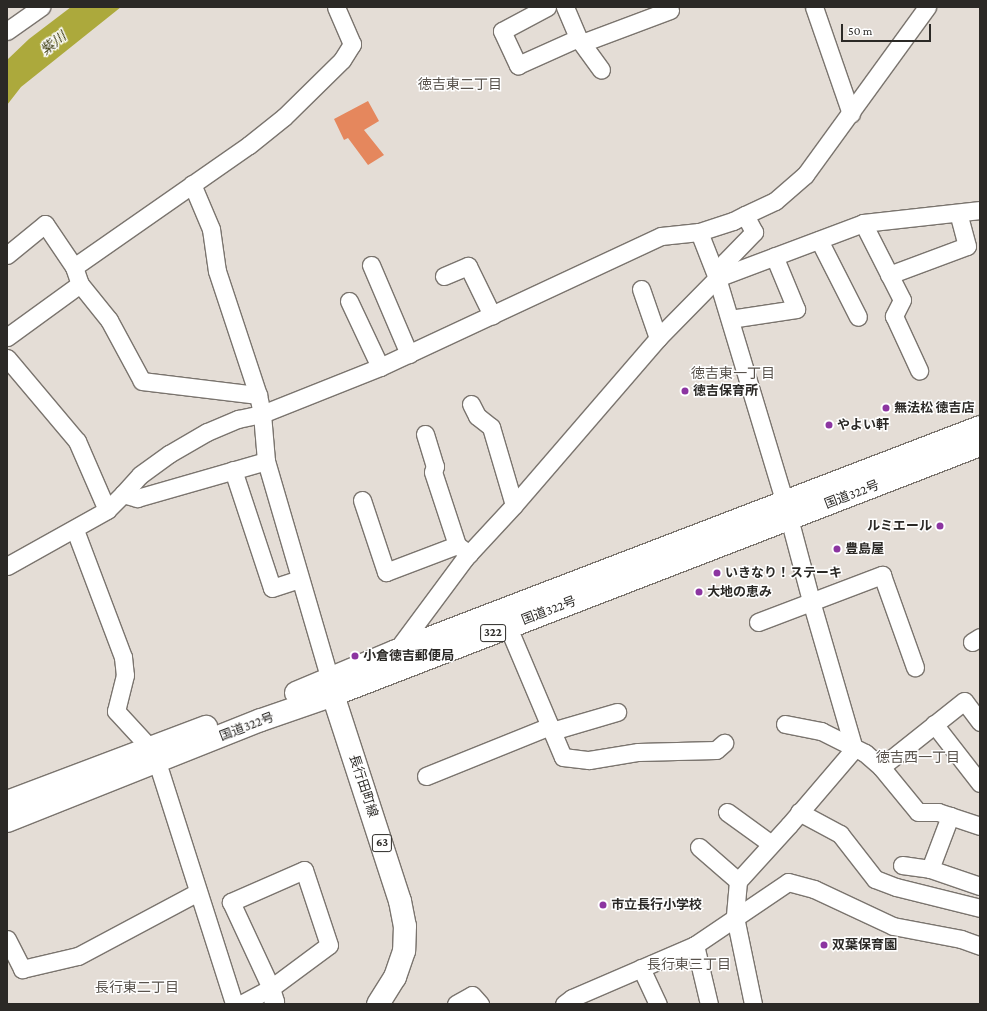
<!DOCTYPE html>
<meta charset="utf-8">
<style>
body{margin:0}
#map{position:relative;width:987px;height:1011px;overflow:hidden;background:#e4ddd6;font-family:"Crimson Pro","Noto Sans JP",serif}
div>[style]{position:absolute}
.water>*{inset:0;background:#aca93c}
.building>*{inset:0;background:#e5875d}
.roads{filter:drop-shadow(1px 0 #7a746e) drop-shadow(-1px 0 #7a746e) drop-shadow(0 1px #7a746e) drop-shadow(0 -1px #7a746e)}
.minor>*{height:17px;margin:-8.5px;padding:0 8.5px;transform-origin:8.5px;border-radius:8.5px;background:#fff}
.major>*{height:22px;margin:-11px;padding:0 11px;transform-origin:11px;border-radius:11px;background:#fff}
.highway>*{height:22px;margin:-11px;padding:0 11px;transform-origin:11px;border-radius:11px;background:#fff}
.dots>*{width:11px;height:11px;translate:-50% -50%;box-sizing:border-box;border:2px solid #fff;border-radius:50%}
span{translate:-50% -50%;white-space:nowrap;text-align:center;line-height:1.15;-webkit-text-stroke:3px #fff;paint-order:stroke}
.shield-label span{padding:1px 3px;background:#fff;border:1px solid;border-radius:3px;-webkit-text-stroke-width:0}
.shield-label{font-size:12px;color:#2b2926;font-weight:700}
.poi-label{font-size:13px;color:#2b2926;font-weight:700}
.left{translate:0 -50%;text-align:left}
.right{translate:-100% -50%;text-align:right}
.street-label{font-size:13px;color:#2b2926}
.water-label{font-size:14px;color:#333203;font-style:italic}
.neighbourhood-label{font-size:14px;color:#59534d}
.frame{position:absolute;inset:0;border:8px solid #2b2926;pointer-events:none}
.scale{position:absolute;left:841px;top:24px;width:90px;height:18px;box-sizing:border-box;border:2px solid #2b2926;border-top:0;padding-left:5px;font-size:12px;line-height:14px;white-space:nowrap;color:#2b2926;-webkit-text-stroke:3px #fff;paint-order:stroke}
</style>
<div id="map">
<div class="water">
<i style="clip-path:polygon(71px 7px,121px 7px,21px 87px,7px 105px,7px 60px,29px 39px)"></i>
</div>
<div class="building">
<i style="clip-path:polygon(368px 101px,379px 121px,364px 130px,384px 155px,368px 165px,348px 138px,344px 140px,334px 119px)"></i>
</div>
<div class="roads">
<div class="minor">
<i style="left:547px;top:7px;width:51px;rotate:151.9deg"></i>
<i style="left:502px;top:31px;width:38px;rotate:65deg"></i>
<i style="left:518px;top:65px;width:66px;rotate:-24.2deg"></i>
<i style="left:565px;top:7px;width:34px;rotate:67deg"></i>
<i style="left:578px;top:38px;width:39px;rotate:54deg"></i>
<i style="left:814px;top:7px;width:113px;rotate:70.9deg"></i>
<i style="left:7px;top:31px;width:42px;rotate:-35.2deg"></i>
<i style="left:582px;top:43px;width:94px;rotate:-20.6deg"></i>
<i style="left:192px;top:184px;width:49px;rotate:67.1deg"></i>
<i style="left:211px;top:229px;width:42px;rotate:81.9deg"></i>
<i style="left:217px;top:271px;width:131px;rotate:71.7deg"></i>
<i style="left:258px;top:395px;width:19px;rotate:78deg"></i>
<i style="left:262px;top:414px;width:47px;rotate:85.1deg"></i>
<i style="left:266px;top:461px;width:228px;rotate:73.7deg"></i>
<i style="left:863px;top:223px;width:86px;rotate:63.1deg"></i>
<i style="left:902px;top:300px;width:18px;rotate:117deg"></i>
<i style="left:894px;top:316px;width:60px;rotate:65.2deg"></i>
<i style="left:699px;top:232px;width:49px;rotate:68.6deg"></i>
<i style="left:717px;top:278px;width:235px;rotate:73.2deg"></i>
<i style="left:785px;top:503px;width:101px;rotate:75.1deg"></i>
<i style="left:811px;top:601px;width:154px;rotate:73.8deg"></i>
<i style="left:854px;top:749px;width:100px;rotate:130.5deg"></i>
<i style="left:789px;top:825px;width:76px;rotate:132.3deg"></i>
<i style="left:738px;top:881px;width:36px;rotate:95deg"></i>
<i style="left:735px;top:917px;width:89px;rotate:78.3deg"></i>
<i style="left:819px;top:240px;width:86px;rotate:63.1deg"></i>
<i style="left:7px;top:255px;width:49px;rotate:-39.2deg"></i>
<i style="left:45px;top:224px;width:52px;rotate:56deg"></i>
<i style="left:74px;top:267px;width:18px;rotate:71deg"></i>
<i style="left:80px;top:284px;width:46px;rotate:51.1deg"></i>
<i style="left:109px;top:320px;width:69px;rotate:61.6deg"></i>
<i style="left:142px;top:381px;width:117px;rotate:6.9deg"></i>
<i style="left:371px;top:265px;width:97px;rotate:66.9deg"></i>
<i style="left:74px;top:267px;width:213px;rotate:-34.9deg"></i>
<i style="left:249px;top:145px;width:45px;rotate:-38.7deg"></i>
<i style="left:284px;top:117px;width:81px;rotate:-44.5deg"></i>
<i style="left:342px;top:60px;width:19px;rotate:-58deg"></i>
<i style="left:352px;top:44px;width:40px;rotate:-113.4deg"></i>
<i style="left:889px;top:275px;width:83px;rotate:-20.4deg"></i>
<i style="left:967px;top:246px;width:34px;rotate:-105deg"></i>
<i style="left:444px;top:276px;width:26px;rotate:-23deg"></i>
<i style="left:468px;top:266px;width:55px;rotate:63.9deg"></i>
<i style="left:717px;top:278px;width:156px;rotate:-20.6deg"></i>
<i style="left:863px;top:223px;width:118px;rotate:-6.3deg"></i>
<i style="left:641px;top:289px;width:52px;rotate:70.9deg"></i>
<i style="left:349px;top:301px;width:73px;rotate:64.8deg"></i>
<i style="left:730px;top:319px;width:67px;rotate:-8.6deg"></i>
<i style="left:796px;top:309px;width:57px;rotate:-112.5deg"></i>
<i style="left:7px;top:337px;width:90px;rotate:-36deg"></i>
<i style="left:7px;top:358px;width:109px;rotate:49.9deg"></i>
<i style="left:77px;top:441px;width:75px;rotate:66.5deg"></i>
<i style="left:471px;top:404px;width:13px;rotate:63deg"></i>
<i style="left:477px;top:416px;width:18px;rotate:38deg"></i>
<i style="left:491px;top:427px;width:81px;rotate:73.6deg"></i>
<i style="left:425px;top:434px;width:34px;rotate:73deg"></i>
<i style="left:435px;top:466px;width:6px;rotate:108deg"></i>
<i style="left:433px;top:472px;width:77px;rotate:71.8deg"></i>
<i style="left:233px;top:470px;width:124px;rotate:71.7deg"></i>
<i style="left:272px;top:588px;width:29px;rotate:-18deg"></i>
<i style="left:123px;top:494px;width:25px;rotate:-48deg"></i>
<i style="left:140px;top:475px;width:36px;rotate:-36deg"></i>
<i style="left:169px;top:454px;width:44px;rotate:-30.1deg"></i>
<i style="left:207px;top:432px;width:34px;rotate:-23deg"></i>
<i style="left:238px;top:419px;width:25px;rotate:-12deg"></i>
<i style="left:262px;top:414px;width:127px;rotate:-21.7deg"></i>
<i style="left:380px;top:367px;width:310px;rotate:-25deg"></i>
<i style="left:661px;top:236px;width:38px;rotate:-6deg"></i>
<i style="left:699px;top:232px;width:36px;rotate:-18deg"></i>
<i style="left:733px;top:221px;width:13px;rotate:-27deg"></i>
<i style="left:362px;top:500px;width:76px;rotate:71.6deg"></i>
<i style="left:386px;top:572px;width:76px;rotate:-20.8deg"></i>
<i style="left:457px;top:545px;width:15px;rotate:37deg"></i>
<i style="left:75px;top:530px;width:136px;rotate:69.3deg"></i>
<i style="left:123px;top:657px;width:18px;rotate:84deg"></i>
<i style="left:125px;top:675px;width:37px;rotate:104deg"></i>
<i style="left:116px;top:711px;width:50px;rotate:47.4deg"></i>
<i style="left:150px;top:748px;width:16px;rotate:63deg"></i>
<i style="left:157px;top:762px;width:254px;rotate:72.3deg"></i>
<i style="left:7px;top:566px;width:115px;rotate:-29.2deg"></i>
<i style="left:107px;top:510px;width:23px;rotate:-45deg"></i>
<i style="left:123px;top:494px;width:15px;rotate:16deg"></i>
<i style="left:137px;top:498px;width:134px;rotate:-16deg"></i>
<i style="left:758px;top:622px;width:133px;rotate:-20.8deg"></i>
<i style="left:882px;top:575px;width:98px;rotate:70.3deg"></i>
<i style="left:508px;top:627px;width:141px;rotate:67.1deg"></i>
<i style="left:563px;top:757px;width:26px;rotate:7deg"></i>
<i style="left:589px;top:760px;width:50px;rotate:-9.3deg"></i>
<i style="left:638px;top:752px;width:78px;rotate:-1.5deg"></i>
<i style="left:716px;top:750px;width:11px;rotate:-41deg"></i>
<i style="left:972px;top:642px;width:9px;rotate:-32deg"></i>
<i style="left:396px;top:651px;width:116px;rotate:-53.4deg"></i>
<i style="left:465px;top:558px;width:72px;rotate:-47.2deg"></i>
<i style="left:514px;top:505px;width:221px;rotate:-49.2deg"></i>
<i style="left:658px;top:338px;width:84px;rotate:-45.5deg"></i>
<i style="left:717px;top:278px;width:18px;rotate:-63deg"></i>
<i style="left:725px;top:262px;width:42px;rotate:-46deg"></i>
<i style="left:754px;top:232px;width:19px;rotate:-118deg"></i>
<i style="left:745px;top:215px;width:33px;rotate:-25deg"></i>
<i style="left:775px;top:201px;width:40px;rotate:-41deg"></i>
<i style="left:805px;top:175px;width:208px;rotate:-54deg"></i>
<i style="left:980px;top:722px;width:26px;rotate:-127deg"></i>
<i style="left:964px;top:701px;width:106px;rotate:141.5deg"></i>
<i style="left:881px;top:767px;width:58px;rotate:50.6deg"></i>
<i style="left:918px;top:812px;width:20px"></i>
<i style="left:938px;top:812px;width:44px;rotate:18.4deg"></i>
<i style="left:785px;top:724px;width:37px;rotate:11deg"></i>
<i style="left:821px;top:731px;width:49px;rotate:26.6deg"></i>
<i style="left:865px;top:753px;width:21px;rotate:41deg"></i>
<i style="left:934px;top:724px;width:75px;rotate:52.1deg"></i>
<i style="left:552px;top:731px;width:68px;rotate:-16.3deg"></i>
<i style="left:426px;top:776px;width:134px;rotate:-22deg"></i>
<i style="left:727px;top:812px;width:54px;rotate:36deg"></i>
<i style="left:799px;top:812px;width:47px;rotate:28.2deg"></i>
<i style="left:840px;top:834px;width:57px;rotate:52.1deg"></i>
<i style="left:875px;top:879px;width:22px;rotate:21deg"></i>
<i style="left:896px;top:887px;width:87px;rotate:14deg"></i>
<i style="left:699px;top:847px;width:52px;rotate:41.1deg"></i>
<i style="left:902px;top:865px;width:28px;rotate:8deg"></i>
<i style="left:930px;top:869px;width:57px;rotate:-69.3deg"></i>
<i style="left:930px;top:869px;width:53px;rotate:18.8deg"></i>
<i style="left:7px;top:939px;width:34px;rotate:63deg"></i>
<i style="left:22px;top:969px;width:57px;rotate:-13.1deg"></i>
<i style="left:78px;top:956px;width:136px;rotate:-28.1deg"></i>
<i style="left:695px;top:945px;width:61px;rotate:76.7deg"></i>
<i style="left:641px;top:968px;width:40px;rotate:65deg"></i>
<i style="left:241px;top:1004px;width:34px;rotate:-28deg"></i>
<i style="left:271px;top:988px;width:72px;rotate:-36.6deg"></i>
<i style="left:329px;top:945px;width:79px;rotate:-108.4deg"></i>
<i style="left:304px;top:870px;width:80px;rotate:156.3deg"></i>
<i style="left:231px;top:902px;width:95px;rotate:65.1deg"></i>
<i style="left:271px;top:988px;width:14px;rotate:73deg"></i>
<i style="left:275px;top:1001px;width:4px;rotate:135deg"></i>
<i style="left:456px;top:1004px;width:18px;rotate:-29deg"></i>
<i style="left:472px;top:995px;width:12px;rotate:48deg"></i>
<i style="left:564px;top:1004px;width:10px;rotate:-37deg"></i>
<i style="left:572px;top:998px;width:134px;rotate:-23.3deg"></i>
<i style="left:695px;top:945px;width:112px;rotate:-34.1deg"></i>
<i style="left:788px;top:882px;width:27px;rotate:15deg"></i>
<i style="left:814px;top:889px;width:87px;rotate:25.1deg"></i>
<i style="left:893px;top:926px;width:69px;rotate:10.8deg"></i>
<i style="left:961px;top:939px;width:20px;rotate:20deg"></i>
</div>
<div class="major">
<i style="left:330px;top:680px;width:15px;rotate:79deg"></i>
<i style="left:333px;top:695px;width:217px;rotate:72deg"></i>
<i style="left:400px;top:901px;width:25px;rotate:79deg"></i>
<i style="left:405px;top:926px;width:25px;rotate:92deg"></i>
<i style="left:404px;top:951px;width:28px;rotate:109deg"></i>
<i style="left:395px;top:977px;width:32px;rotate:122deg"></i>
</div>
<div class="highway">
<i style="left:296px;top:693px;width:108px;rotate:-22.8deg"></i>
<i style="left:396px;top:651px;width:625px;rotate:-20.98deg"></i>
<i style="left:7px;top:802px;width:213px;rotate:-20.7deg"></i>
<i style="left:7px;top:821px;width:273px;rotate:-21.7deg"></i>
<i style="left:261px;top:720px;width:76px;rotate:-19.1deg"></i>
<i style="left:333px;top:695px;width:694px;rotate:-21.13deg"></i>
</div>
</div>
<div class="dots">
<i style="left:685px;top:391px;background:#8c35a1"></i>
<i style="left:886px;top:408px;background:#8c35a1"></i>
<i style="left:829px;top:425px;background:#8c35a1"></i>
<i style="left:940px;top:526px;background:#8c35a1"></i>
<i style="left:837px;top:549px;background:#8c35a1"></i>
<i style="left:717px;top:573px;background:#8c35a1"></i>
<i style="left:699px;top:592px;background:#8c35a1"></i>
<i style="left:355px;top:656px;background:#8c35a1"></i>
<i style="left:603px;top:905px;background:#8c35a1"></i>
<i style="left:824px;top:945px;background:#8c35a1"></i>
</div>
<div class="shield-label">
<span style="left:493px;top:633px">322</span>
<span style="left:382px;top:843px">63</span>
</div>
<div class="poi-label">
<span class="left" style="left:693px;top:391px">徳吉保育所</span>
<span class="left" style="left:894px;top:408px">無法松 徳吉店</span>
<span class="left" style="left:837px;top:425px">やよい軒</span>
<span class="right" style="left:932px;top:526px">ルミエール</span>
<span class="left" style="left:845px;top:549px">豊島屋</span>
<span class="left" style="left:725px;top:573px">いきなり！ステーキ</span>
<span class="left" style="left:707px;top:592px">大地の恵み</span>
<span class="left" style="left:363px;top:656px">小倉徳吉郵便局</span>
<span class="left" style="left:611px;top:905px">市立長行小学校</span>
<span class="left" style="left:832px;top:945px">双葉保育園</span>
</div>
<div class="street-label">
<span style="left:852px;top:495px;rotate:-21deg">国道322号</span>
<span style="left:549px;top:611px;rotate:-21deg">国道322号</span>
<span style="left:247px;top:727px;rotate:-21deg">国道322号</span>
<span style="left:363px;top:786px;rotate:72deg">長行田町線</span>
</div>
<div class="water-label">
<span style="left:53px;top:43px;rotate:-38deg">紫川</span>
</div>
<div class="neighbourhood-label">
<span style="left:460px;top:84px">徳吉東二丁目</span>
<span style="left:733px;top:373px">徳吉東一丁目</span>
<span style="left:918px;top:757px">徳吉西一丁目</span>
<span style="left:689px;top:964px">長行東三丁目</span>
<span style="left:137px;top:987px">長行東二丁目</span>
</div>
<div class="frame"></div>
<div class="scale">50 m</div>
</div>
